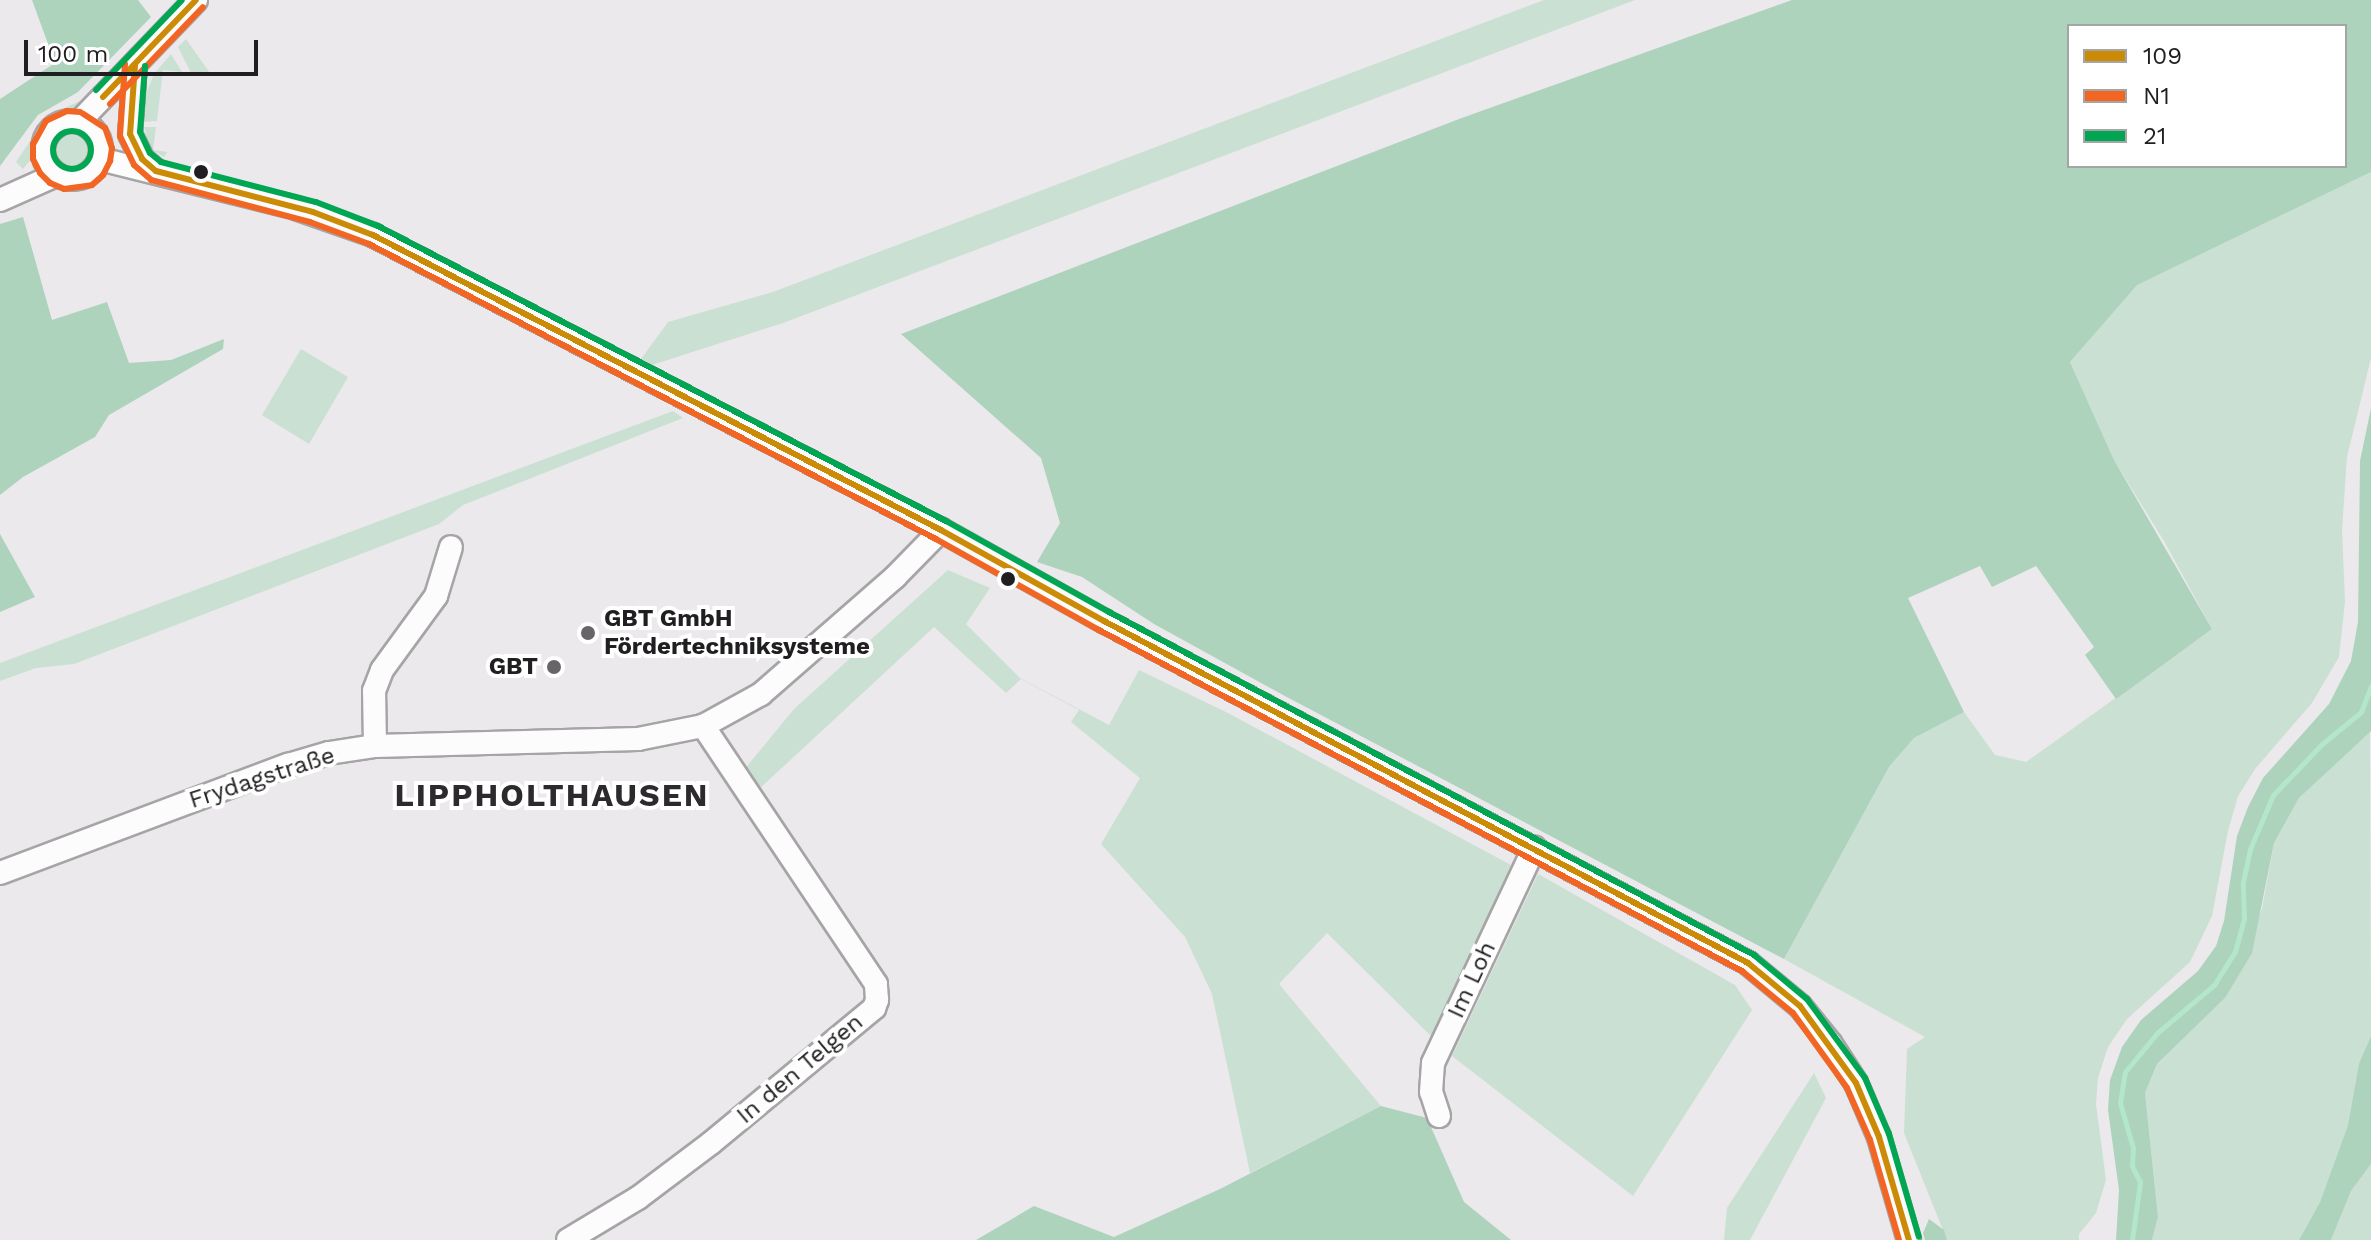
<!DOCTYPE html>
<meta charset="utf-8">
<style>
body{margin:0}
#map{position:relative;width:2371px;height:1240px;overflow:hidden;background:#ebe9ec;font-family:"Work Sans",sans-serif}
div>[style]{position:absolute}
.green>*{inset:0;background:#cae0d3}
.round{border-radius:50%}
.forest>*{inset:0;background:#add3bd}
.stream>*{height:5px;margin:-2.5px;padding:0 2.5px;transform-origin:2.5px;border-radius:2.5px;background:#b4e6c9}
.roads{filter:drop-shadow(2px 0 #a6a4a6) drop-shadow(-2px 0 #a6a4a6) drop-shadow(0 2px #a6a4a6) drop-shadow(0 -2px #a6a4a6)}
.minor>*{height:22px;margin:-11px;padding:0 11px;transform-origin:11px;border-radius:11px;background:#fcfcfc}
.minor>.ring{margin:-11px;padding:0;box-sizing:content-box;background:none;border:22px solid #fcfcfc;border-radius:50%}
.bus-1>*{height:6px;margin:-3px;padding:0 3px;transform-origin:3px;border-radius:3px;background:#cc8b06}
.bus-2>*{height:6px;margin:-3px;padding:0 3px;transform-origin:3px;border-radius:3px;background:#f26522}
.bus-3>*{height:6px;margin:-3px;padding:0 3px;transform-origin:3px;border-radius:3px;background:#00a651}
.bus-3>.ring{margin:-3px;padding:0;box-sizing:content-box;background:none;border:6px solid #00a651;border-radius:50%}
.dots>*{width:22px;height:22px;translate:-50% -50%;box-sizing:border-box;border:4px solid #fff;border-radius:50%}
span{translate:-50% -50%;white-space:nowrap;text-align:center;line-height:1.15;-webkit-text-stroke:8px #fff;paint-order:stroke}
.poi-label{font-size:24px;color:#201e20;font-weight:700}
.left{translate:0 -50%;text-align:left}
.right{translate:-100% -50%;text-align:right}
.street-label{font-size:24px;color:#201e20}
.district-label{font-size:32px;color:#2d2a2e;font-weight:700;letter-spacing:2px}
.legend{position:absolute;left:2067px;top:24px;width:280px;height:144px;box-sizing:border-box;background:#fff;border:2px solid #a6a5a6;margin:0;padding:10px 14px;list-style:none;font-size:24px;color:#201e20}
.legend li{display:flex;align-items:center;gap:16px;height:40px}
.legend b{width:40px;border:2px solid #a6a5a6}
.scale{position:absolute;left:24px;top:40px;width:234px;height:36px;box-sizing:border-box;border:4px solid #201e20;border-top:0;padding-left:10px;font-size:24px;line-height:28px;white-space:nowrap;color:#201e20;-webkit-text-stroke:6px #fff;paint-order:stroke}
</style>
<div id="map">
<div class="green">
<i style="clip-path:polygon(1544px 0,1635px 0,783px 323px,652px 365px,641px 359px,668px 322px,773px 292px)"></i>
<i style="clip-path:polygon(186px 39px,212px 76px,191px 73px,178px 47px)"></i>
<i style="clip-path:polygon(171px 54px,182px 72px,163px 70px,157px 121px,143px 122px,144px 99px,154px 74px)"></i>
<i style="clip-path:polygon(82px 100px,90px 102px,77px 112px,62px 114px,47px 122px,37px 135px,32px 158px,23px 169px,16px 162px,47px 116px)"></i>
<i style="clip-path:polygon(144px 127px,156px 127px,153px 150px,167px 152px,164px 157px,150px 148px)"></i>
<i class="round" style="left:51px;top:130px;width:42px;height:42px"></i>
<i style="clip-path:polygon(2371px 172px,2371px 358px,2347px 457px,2342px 530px,2345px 602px,2339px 657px,2312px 703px,2255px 769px,2238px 796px,2228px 831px,2212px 916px,2190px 962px,2127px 1019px,2108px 1047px,2098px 1078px,2096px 1104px,2106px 1180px,2096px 1213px,2079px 1234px,2079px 1240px,1947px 1240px,1904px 1133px,1907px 1049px,1925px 1037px,1784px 959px,1889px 767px,1914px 738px,1964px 712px,1995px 755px,2026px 762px,2212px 629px,2164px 541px,2114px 460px,2070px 362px,2136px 285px)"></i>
<i style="clip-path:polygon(301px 349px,348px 377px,309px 444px,262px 415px)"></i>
<i style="clip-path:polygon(673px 411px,683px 418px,463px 505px,439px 524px,74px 664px,36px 668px,0 681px,0 663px)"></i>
<i style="clip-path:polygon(948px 570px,990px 588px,966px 624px,1020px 678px,1109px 725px,1139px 670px,1228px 713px,1511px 865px,1433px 1038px,1327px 933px,1279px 984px,1381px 1106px,1250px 1173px,1212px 994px,1185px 937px,1101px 844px,1140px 778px,1071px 722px,1079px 710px,1021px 679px,1006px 693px,934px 627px,757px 791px,743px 771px,794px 709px)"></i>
<i style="clip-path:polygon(2370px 730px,2371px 1036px,2359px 1063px,2348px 1125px,2320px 1202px,2299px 1240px,2152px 1240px,2158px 1217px,2145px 1093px,2157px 1064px,2225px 998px,2262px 909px,2274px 843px,2299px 798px)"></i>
<i style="clip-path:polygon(1538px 874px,1735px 985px,1752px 1010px,1633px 1196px,1452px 1056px)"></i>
<i style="clip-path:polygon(1814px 1073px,1826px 1098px,1750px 1240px,1724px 1240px,1727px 1208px)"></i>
<i style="clip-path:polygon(2371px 1164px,2371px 1240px,2331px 1240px,2351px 1191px)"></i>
</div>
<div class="forest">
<i style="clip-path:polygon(32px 0,138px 0,151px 17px,78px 92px,38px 115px,0 166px,0 99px,55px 63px)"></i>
<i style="clip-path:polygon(evenodd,1792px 0,2371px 0,2371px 172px,2137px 285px,2070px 362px,2114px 460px,2212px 629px,2116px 699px,2085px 655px,2094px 647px,2036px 566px,1992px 587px,1980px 566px,1908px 598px,1964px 712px,1914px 738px,1889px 767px,1784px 959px,1283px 695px,1154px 624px,1082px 577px,1037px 562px,1060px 523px,1041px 458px,901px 334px,1459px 119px,1792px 0,2069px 26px,2345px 26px,2345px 166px,2069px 166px,2069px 26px)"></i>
<i style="clip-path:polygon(23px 217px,52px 320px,107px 302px,129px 363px,171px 360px,224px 339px,223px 349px,109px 415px,95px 437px,23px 477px,0 495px,0 224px)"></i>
<i style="clip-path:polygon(2371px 408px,2371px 731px,2299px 798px,2274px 843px,2252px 953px,2225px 998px,2157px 1064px,2145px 1093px,2158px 1217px,2152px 1240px,2116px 1240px,2119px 1190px,2108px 1110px,2110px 1080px,2122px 1047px,2141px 1020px,2198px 971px,2216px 946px,2224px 921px,2237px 836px,2248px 807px,2263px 778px,2329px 704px,2351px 661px,2358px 622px,2360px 461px)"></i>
<i style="clip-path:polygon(0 534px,35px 597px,0 612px)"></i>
<i style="clip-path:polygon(2371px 1036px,2371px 1164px,2351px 1191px,2331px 1240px,2299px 1240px,2320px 1202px,2348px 1125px,2359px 1063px)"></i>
<i style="clip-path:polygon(1381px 1106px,1427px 1118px,1464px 1202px,1511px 1240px,976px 1240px,1034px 1206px,1114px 1237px,1220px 1189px)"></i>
<i style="clip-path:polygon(1929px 1219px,1944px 1230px,1947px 1240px,1925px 1240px,1923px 1233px)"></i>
</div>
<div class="stream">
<i style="left:2132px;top:1240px;width:59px;rotate:-82.1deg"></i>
<i style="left:2140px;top:1182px;width:18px;rotate:-117deg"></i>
<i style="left:2132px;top:1166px;width:18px;rotate:-87deg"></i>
<i style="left:2133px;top:1148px;width:47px;rotate:-106.1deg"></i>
<i style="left:2120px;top:1103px;width:31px;rotate:-81deg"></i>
<i style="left:2125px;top:1072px;width:50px;rotate:-50.6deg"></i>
<i style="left:2157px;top:1033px;width:75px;rotate:-40.1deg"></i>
<i style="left:2214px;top:985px;width:39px;rotate:-58deg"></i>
<i style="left:2235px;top:952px;width:34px;rotate:-75deg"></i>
<i style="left:2244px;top:919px;width:37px;rotate:-92deg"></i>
<i style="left:2243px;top:882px;width:34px;rotate:-78deg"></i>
<i style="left:2250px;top:849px;width:59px;rotate:-66.9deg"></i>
<i style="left:2273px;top:795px;width:71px;rotate:-46.1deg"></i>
<i style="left:2322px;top:744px;width:50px;rotate:-39.4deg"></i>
<i style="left:2361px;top:712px;width:28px;rotate:-69deg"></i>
</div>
<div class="roads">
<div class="minor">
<i style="left:135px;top:65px;width:69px;rotate:94.1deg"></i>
<i style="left:130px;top:134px;width:28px;rotate:64deg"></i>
<i style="left:142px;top:159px;width:18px;rotate:41deg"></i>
<i class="ring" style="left:43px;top:121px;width:36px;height:36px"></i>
<i style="left:79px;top:122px;width:169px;rotate:-46.2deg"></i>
<i style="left:100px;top:159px;width:202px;rotate:14deg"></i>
<i style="left:296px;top:208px;width:82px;rotate:19.3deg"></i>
<i style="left:373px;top:235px;width:640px;rotate:27.45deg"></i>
<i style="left:941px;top:530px;width:187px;rotate:29.2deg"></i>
<i style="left:1104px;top:621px;width:729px;rotate:27.97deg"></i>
<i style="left:1748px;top:963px;width:67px;rotate:39.6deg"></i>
<i style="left:1800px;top:1006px;width:48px;rotate:51deg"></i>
<i style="left:1830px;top:1043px;width:48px;rotate:57deg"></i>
<i style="left:1856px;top:1083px;width:59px;rotate:66.9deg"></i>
<i style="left:1879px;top:1137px;width:107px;rotate:73.8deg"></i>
<i style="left:0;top:200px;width:61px;rotate:-24.1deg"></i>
<i style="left:375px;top:746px;width:55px;rotate:-91deg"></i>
<i style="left:374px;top:691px;width:22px;rotate:-69deg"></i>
<i style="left:382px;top:670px;width:92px;rotate:-53.9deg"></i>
<i style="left:436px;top:596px;width:51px;rotate:-73deg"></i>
<i style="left:0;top:873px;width:308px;rotate:-20.6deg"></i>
<i style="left:288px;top:765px;width:43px;rotate:-16.3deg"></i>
<i style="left:329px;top:753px;width:47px;rotate:-8.7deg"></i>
<i style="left:375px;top:746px;width:263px;rotate:-1.5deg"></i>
<i style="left:638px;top:739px;width:66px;rotate:-11.3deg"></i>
<i style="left:703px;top:726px;width:66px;rotate:-28.9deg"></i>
<i style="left:761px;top:694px;width:178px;rotate:-41.1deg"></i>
<i style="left:895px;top:577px;width:66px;rotate:-45.6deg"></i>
<i style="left:1439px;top:1116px;width:25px;rotate:-108deg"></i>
<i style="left:1431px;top:1092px;width:29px;rotate:-86deg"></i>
<i style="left:1433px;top:1063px;width:238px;rotate:-64.8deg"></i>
<i style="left:568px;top:1240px;width:82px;rotate:-31deg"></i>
<i style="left:638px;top:1198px;width:91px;rotate:-37deg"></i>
<i style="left:711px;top:1143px;width:212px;rotate:-39.6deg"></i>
<i style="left:874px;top:1008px;width:9px;rotate:-69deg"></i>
<i style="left:877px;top:1000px;width:16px;rotate:-94deg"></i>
<i style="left:876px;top:984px;width:311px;rotate:-123.8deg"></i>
</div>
</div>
<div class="bus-1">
<i style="left:135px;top:65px;width:69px;rotate:94.1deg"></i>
<i style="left:130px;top:134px;width:28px;rotate:64deg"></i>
<i style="left:142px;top:159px;width:18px;rotate:41deg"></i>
<i style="left:156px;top:171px;width:162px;rotate:14.6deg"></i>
<i style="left:313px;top:212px;width:64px;rotate:21deg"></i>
<i style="left:373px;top:235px;width:640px;rotate:27.45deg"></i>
<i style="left:941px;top:530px;width:187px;rotate:29.2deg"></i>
<i style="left:1104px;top:621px;width:729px;rotate:27.97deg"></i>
<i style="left:1748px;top:963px;width:67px;rotate:39.6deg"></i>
<i style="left:1800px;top:1006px;width:95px;rotate:54deg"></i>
<i style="left:1856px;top:1083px;width:59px;rotate:66.9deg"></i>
<i style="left:1879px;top:1137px;width:107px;rotate:73.8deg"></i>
<i style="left:103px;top:97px;width:134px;rotate:-46.2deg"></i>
</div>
<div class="bus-2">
<i style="left:125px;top:64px;width:72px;rotate:94deg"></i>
<i style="left:120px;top:136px;width:32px;rotate:64deg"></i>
<i style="left:134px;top:165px;width:23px;rotate:41deg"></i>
<i style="left:151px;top:180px;width:164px;rotate:14.8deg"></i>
<i style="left:310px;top:222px;width:63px;rotate:20.4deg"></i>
<i style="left:369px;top:244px;width:639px;rotate:27.49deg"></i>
<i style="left:936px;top:539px;width:187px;rotate:29.2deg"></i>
<i style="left:1099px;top:630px;width:728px;rotate:27.94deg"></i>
<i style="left:1742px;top:971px;width:66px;rotate:39.5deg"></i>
<i style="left:1793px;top:1013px;width:92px;rotate:54.2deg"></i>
<i style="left:1847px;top:1088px;width:57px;rotate:66.1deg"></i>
<i style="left:1870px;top:1140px;width:104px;rotate:73.8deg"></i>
<i style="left:110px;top:104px;width:134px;rotate:-46.2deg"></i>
<i style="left:80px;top:112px;width:13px;rotate:-176deg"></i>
<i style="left:67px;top:111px;width:23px;rotate:155deg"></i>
<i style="left:46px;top:121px;width:26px;rotate:119deg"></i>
<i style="left:33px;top:144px;width:15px;rotate:90deg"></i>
<i style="left:33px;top:159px;width:16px;rotate:63deg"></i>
<i style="left:40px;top:173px;width:14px;rotate:45deg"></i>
<i style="left:50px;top:183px;width:15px;rotate:23deg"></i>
<i style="left:64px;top:189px;width:28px;rotate:-8deg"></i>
<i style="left:92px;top:185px;width:15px;rotate:-42deg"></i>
<i style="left:103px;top:175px;width:16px;rotate:-63deg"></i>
<i style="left:110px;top:161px;width:13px;rotate:-81deg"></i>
<i style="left:112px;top:148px;width:21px;rotate:-109deg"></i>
<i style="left:105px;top:128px;width:27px;rotate:-147deg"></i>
</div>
<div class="bus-3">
<i style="left:145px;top:66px;width:66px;rotate:94.3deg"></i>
<i style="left:140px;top:132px;width:23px;rotate:65deg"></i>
<i style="left:150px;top:153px;width:14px;rotate:39deg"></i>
<i style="left:161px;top:162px;width:160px;rotate:14.5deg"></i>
<i style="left:316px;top:202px;width:66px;rotate:21.2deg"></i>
<i style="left:378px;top:226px;width:640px;rotate:27.45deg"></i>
<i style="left:946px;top:521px;width:187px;rotate:29.2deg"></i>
<i style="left:1109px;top:612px;width:731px;rotate:28deg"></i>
<i style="left:1754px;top:955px;width:69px;rotate:39.7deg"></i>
<i style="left:1807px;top:999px;width:98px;rotate:53.7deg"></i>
<i style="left:1865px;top:1078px;width:61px;rotate:66.8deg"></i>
<i style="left:1889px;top:1134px;width:107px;rotate:73.8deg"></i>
<i style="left:96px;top:90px;width:124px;rotate:-46.3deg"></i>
<i class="ring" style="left:53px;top:131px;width:32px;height:32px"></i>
</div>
<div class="dots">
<i style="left:201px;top:172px;background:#201e20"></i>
<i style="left:1008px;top:579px;background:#201e20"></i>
<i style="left:588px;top:633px;background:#676567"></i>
<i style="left:554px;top:667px;background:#676567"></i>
</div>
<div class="poi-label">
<span class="left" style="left:604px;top:633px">GBT GmbH<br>Fördertechniksysteme</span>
<span class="right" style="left:538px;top:667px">GBT</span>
</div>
<div class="street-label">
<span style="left:262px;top:778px;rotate:-18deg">Frydagstraße</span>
<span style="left:1472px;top:980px;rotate:-65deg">Im Loh</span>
<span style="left:800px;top:1069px;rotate:-40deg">In den Telgen</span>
</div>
<div class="district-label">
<span style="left:552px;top:795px">LIPPHOLTHAUSEN</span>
</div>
<ul class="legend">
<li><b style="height:10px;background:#cc8b06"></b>109</li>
<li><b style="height:10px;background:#f26522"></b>N1</li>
<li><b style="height:10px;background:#00a651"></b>21</li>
</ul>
<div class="scale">100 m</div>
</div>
